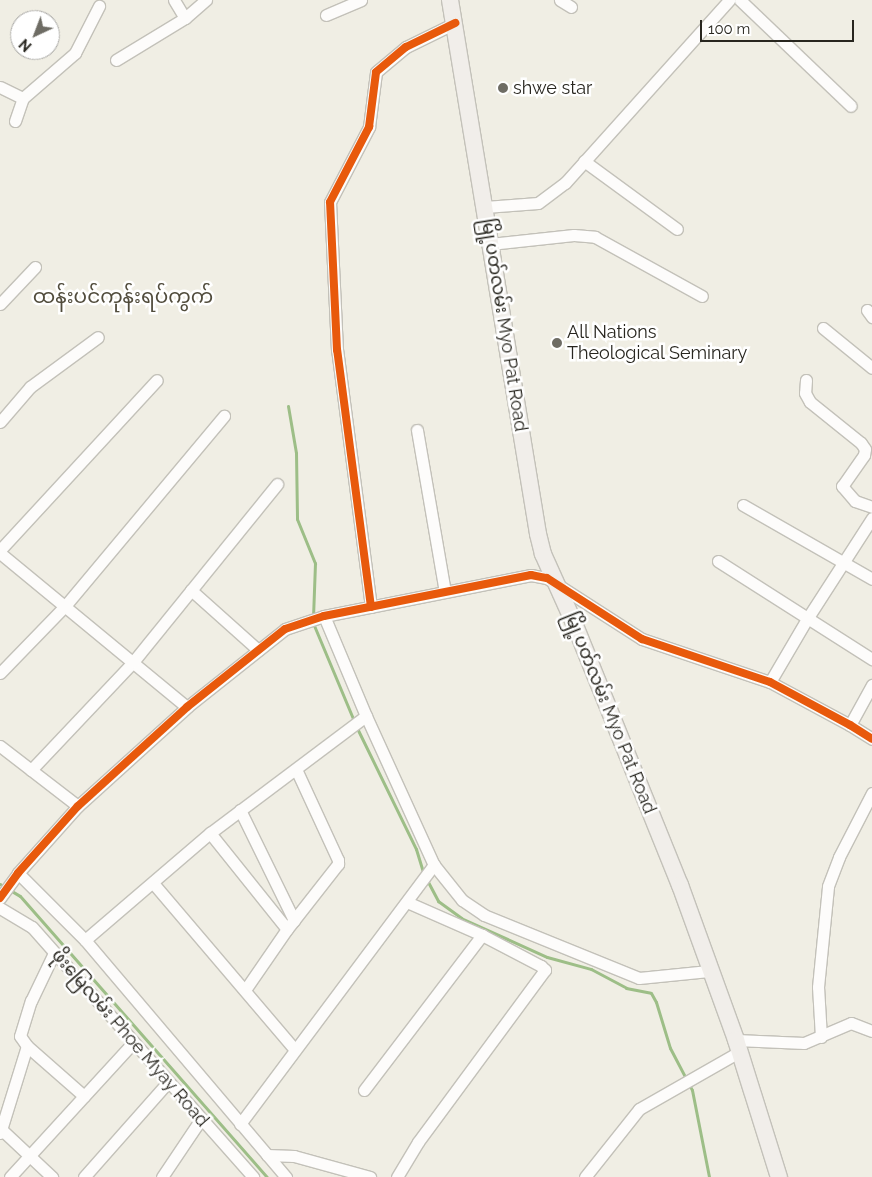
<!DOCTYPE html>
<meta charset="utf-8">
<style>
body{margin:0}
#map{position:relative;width:872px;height:1177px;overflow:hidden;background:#f0eee4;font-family:Raleway,"Noto Sans Myanmar",sans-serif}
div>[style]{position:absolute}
.stream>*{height:3px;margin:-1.5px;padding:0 1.5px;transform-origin:1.5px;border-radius:1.5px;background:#9dbe87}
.roads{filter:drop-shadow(1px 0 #c3c1b9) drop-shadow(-1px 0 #c3c1b9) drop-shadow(0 1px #c3c1b9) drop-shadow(0 -1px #c3c1b9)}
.minor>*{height:11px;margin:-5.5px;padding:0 5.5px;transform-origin:5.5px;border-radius:5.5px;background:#fdfcfb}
.secondary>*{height:16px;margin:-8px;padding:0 8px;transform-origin:8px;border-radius:8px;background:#f1eeea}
.cycleway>*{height:8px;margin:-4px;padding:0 4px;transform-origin:4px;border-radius:4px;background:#e8590c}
.dots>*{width:14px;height:14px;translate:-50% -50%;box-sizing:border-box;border:2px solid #fff;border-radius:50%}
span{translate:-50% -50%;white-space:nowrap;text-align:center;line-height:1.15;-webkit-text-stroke:5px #fff;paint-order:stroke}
.poi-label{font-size:18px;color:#28261f}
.left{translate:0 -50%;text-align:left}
.street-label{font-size:18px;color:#28261f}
.quarter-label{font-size:20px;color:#514c3c}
.north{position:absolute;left:10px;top:10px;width:50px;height:50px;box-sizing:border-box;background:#fff;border:1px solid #a9a8a5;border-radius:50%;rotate:223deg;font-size:14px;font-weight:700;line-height:20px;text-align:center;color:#28261f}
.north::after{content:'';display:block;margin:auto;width:18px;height:22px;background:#6e6c64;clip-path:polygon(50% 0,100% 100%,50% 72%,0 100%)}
.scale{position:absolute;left:700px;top:20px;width:154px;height:22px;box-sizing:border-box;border:2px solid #28261f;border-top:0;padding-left:6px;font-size:15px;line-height:18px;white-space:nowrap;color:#28261f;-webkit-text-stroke:4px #fff;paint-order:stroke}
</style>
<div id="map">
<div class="stream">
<i style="left:288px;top:406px;width:48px;rotate:80.3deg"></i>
<i style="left:296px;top:453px;width:66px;rotate:89.1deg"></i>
<i style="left:297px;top:519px;width:48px;rotate:67.8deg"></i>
<i style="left:315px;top:563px;width:54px;rotate:92.1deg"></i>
<i style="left:313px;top:623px;width:106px;rotate:67.3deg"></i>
<i style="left:356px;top:726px;width:137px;rotate:64deg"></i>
<i style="left:416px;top:849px;width:27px;rotate:73deg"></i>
<i style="left:427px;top:880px;width:24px;rotate:62deg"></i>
<i style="left:438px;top:901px;width:29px;rotate:36deg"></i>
<i style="left:461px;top:918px;width:94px;rotate:24.4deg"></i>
<i style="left:547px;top:957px;width:46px;rotate:15.3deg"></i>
<i style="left:591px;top:969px;width:40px;rotate:28deg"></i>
<i style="left:626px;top:988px;width:25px;rotate:11deg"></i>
<i style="left:651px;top:993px;width:10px;rotate:61deg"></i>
<i style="left:656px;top:1002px;width:48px;rotate:73.1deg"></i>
<i style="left:670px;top:1048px;width:47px;rotate:62.4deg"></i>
<i style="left:692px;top:1090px;width:89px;rotate:78.9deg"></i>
<i style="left:0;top:884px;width:23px;rotate:31deg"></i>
<i style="left:20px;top:896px;width:374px;rotate:48.7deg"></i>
</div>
<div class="roads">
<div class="minor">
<i style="left:174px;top:0;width:21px;rotate:59deg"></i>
<i style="left:560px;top:0;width:13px;rotate:32deg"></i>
<i style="left:740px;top:0;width:153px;rotate:43.7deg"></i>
<i style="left:326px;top:15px;width:38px;rotate:-23deg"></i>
<i style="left:116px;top:60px;width:81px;rotate:-31.3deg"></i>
<i style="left:185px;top:18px;width:28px;rotate:-41deg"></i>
<i style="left:0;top:87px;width:25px;rotate:26deg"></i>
<i style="left:15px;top:121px;width:24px;rotate:-71deg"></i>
<i style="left:23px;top:98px;width:69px;rotate:-40.9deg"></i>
<i style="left:75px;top:53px;width:53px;rotate:-62.9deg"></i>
<i style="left:584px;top:161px;width:115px;rotate:36.2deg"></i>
<i style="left:485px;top:207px;width:53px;rotate:-4.3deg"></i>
<i style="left:538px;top:203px;width:34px;rotate:-37deg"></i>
<i style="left:565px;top:183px;width:246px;rotate:-48.1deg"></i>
<i style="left:490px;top:244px;width:84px;rotate:-6.1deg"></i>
<i style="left:574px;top:235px;width:21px;rotate:5deg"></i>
<i style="left:595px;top:237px;width:122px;rotate:28.9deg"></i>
<i style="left:0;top:304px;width:51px;rotate:-46.6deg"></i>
<i style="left:867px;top:310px;width:9px;rotate:54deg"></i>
<i style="left:823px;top:328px;width:63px;rotate:39.2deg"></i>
<i style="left:806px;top:380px;width:13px;rotate:94deg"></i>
<i style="left:805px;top:393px;width:10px;rotate:61deg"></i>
<i style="left:810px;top:402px;width:65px;rotate:38.8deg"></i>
<i style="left:861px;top:443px;width:7px;rotate:56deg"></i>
<i style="left:865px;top:449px;width:6px;rotate:99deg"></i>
<i style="left:864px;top:455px;width:38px;rotate:125deg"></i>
<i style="left:842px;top:486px;width:20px;rotate:49deg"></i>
<i style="left:855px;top:501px;width:18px;rotate:19deg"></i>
<i style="left:0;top:422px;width:46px;rotate:-49.4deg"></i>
<i style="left:30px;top:387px;width:84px;rotate:-36.3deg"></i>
<i style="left:417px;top:430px;width:164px;rotate:80.2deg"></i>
<i style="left:743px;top:505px;width:149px;rotate:29.8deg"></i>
<i style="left:0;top:550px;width:231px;rotate:-47.3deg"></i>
<i style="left:0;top:553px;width:242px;rotate:39.5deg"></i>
<i style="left:718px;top:561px;width:183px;rotate:32.5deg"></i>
<i style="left:191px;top:590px;width:90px;rotate:41.8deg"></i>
<i style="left:371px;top:607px;width:259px;rotate:-97.5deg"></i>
<i style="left:337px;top:350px;width:148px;rotate:-92.7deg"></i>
<i style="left:330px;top:202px;width:85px;rotate:-62.5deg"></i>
<i style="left:369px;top:127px;width:55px;rotate:-82.7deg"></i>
<i style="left:376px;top:72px;width:39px;rotate:-40deg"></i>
<i style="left:406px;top:47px;width:55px;rotate:-26.1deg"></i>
<i style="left:324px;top:616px;width:108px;rotate:67.2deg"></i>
<i style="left:366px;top:716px;width:164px;rotate:65.5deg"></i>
<i style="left:434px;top:865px;width:45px;rotate:51.3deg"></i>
<i style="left:462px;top:900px;width:27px;rotate:34deg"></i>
<i style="left:484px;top:915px;width:167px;rotate:22.1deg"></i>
<i style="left:639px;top:978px;width:70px;rotate:-5.7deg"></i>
<i style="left:0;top:673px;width:93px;rotate:-45.9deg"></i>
<i style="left:65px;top:606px;width:248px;rotate:-50.1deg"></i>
<i style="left:770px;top:682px;width:73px;rotate:-59.6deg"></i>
<i style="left:807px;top:619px;width:120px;rotate:-57.2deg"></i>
<i style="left:850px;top:725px;width:46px;rotate:-61.2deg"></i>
<i style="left:0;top:746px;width:98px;rotate:37.6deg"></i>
<i style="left:31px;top:770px;width:149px;rotate:-46.6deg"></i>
<i style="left:133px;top:662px;width:229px;rotate:-51deg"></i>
<i style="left:240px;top:810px;width:123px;rotate:63.9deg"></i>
<i style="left:210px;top:833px;width:123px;rotate:51.3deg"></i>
<i style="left:18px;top:873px;width:95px;rotate:45deg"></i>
<i style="left:85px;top:940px;width:311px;rotate:49.7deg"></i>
<i style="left:153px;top:883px;width:219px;rotate:49.6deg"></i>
<i style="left:0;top:898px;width:31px;rotate:-54deg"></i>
<i style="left:18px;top:873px;width:90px;rotate:-48.2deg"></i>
<i style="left:78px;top:806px;width:147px;rotate:-42.2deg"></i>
<i style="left:187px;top:707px;width:125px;rotate:-38.5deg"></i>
<i style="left:285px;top:629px;width:41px;rotate:-18.4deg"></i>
<i style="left:324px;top:616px;width:211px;rotate:-11.2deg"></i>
<i style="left:531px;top:575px;width:16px;rotate:11deg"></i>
<i style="left:547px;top:578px;width:113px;rotate:32.7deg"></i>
<i style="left:642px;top:639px;width:135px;rotate:18.6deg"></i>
<i style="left:770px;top:682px;width:91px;rotate:28.3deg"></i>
<i style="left:850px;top:725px;width:26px;rotate:32deg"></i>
<i style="left:0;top:908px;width:37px;rotate:31deg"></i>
<i style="left:32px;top:927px;width:334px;rotate:48.5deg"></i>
<i style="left:85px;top:940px;width:165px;rotate:-40.6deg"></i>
<i style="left:210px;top:833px;width:195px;rotate:-36.9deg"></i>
<i style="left:245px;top:990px;width:74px;rotate:-55.5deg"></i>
<i style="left:287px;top:929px;width:83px;rotate:-51.9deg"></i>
<i style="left:338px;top:864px;width:4px;rotate:-90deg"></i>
<i style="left:338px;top:860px;width:100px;rotate:-114.8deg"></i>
<i style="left:821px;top:1037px;width:50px;rotate:-93.4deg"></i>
<i style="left:818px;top:987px;width:101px;rotate:-84.3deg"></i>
<i style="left:828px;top:886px;width:31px;rotate:-69deg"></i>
<i style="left:839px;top:857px;width:72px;rotate:-62.7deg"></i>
<i style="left:736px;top:1040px;width:68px;rotate:2.5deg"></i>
<i style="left:804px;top:1043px;width:51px;rotate:-23.1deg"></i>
<i style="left:851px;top:1023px;width:22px;rotate:21deg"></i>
<i style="left:27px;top:1046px;width:76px;rotate:41.3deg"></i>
<i style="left:364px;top:1090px;width:195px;rotate:-52.7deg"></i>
<i style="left:240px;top:1124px;width:324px;rotate:-53.2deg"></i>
<i style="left:2px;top:1130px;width:69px;rotate:43.2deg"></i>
<i style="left:0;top:1133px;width:91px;rotate:-72.8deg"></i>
<i style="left:27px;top:1046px;width:12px;rotate:-125deg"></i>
<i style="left:20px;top:1036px;width:37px;rotate:-73deg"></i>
<i style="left:31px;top:1001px;width:53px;rotate:-64.4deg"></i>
<i style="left:267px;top:1155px;width:27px;rotate:2deg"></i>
<i style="left:294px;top:1156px;width:79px;rotate:15.4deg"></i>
<i style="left:10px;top:1177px;width:182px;rotate:-47.5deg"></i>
<i style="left:84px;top:1177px;width:127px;rotate:-48.5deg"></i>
<i style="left:162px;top:1177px;width:70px;rotate:-56.1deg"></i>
<i style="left:397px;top:1177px;width:41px;rotate:-59deg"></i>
<i style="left:418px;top:1142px;width:214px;rotate:-53.6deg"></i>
<i style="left:545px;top:970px;width:6px;rotate:-135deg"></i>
<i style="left:541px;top:966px;width:67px;rotate:-152.3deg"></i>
<i style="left:482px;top:935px;width:82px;rotate:-156.3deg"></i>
<i style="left:585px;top:1177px;width:87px;rotate:-51.5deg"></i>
<i style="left:639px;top:1109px;width:115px;rotate:-29.7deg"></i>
</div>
<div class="secondary">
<i style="left:450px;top:0;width:541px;rotate:80.64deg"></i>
<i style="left:538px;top:534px;width:21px;rotate:76deg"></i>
<i style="left:543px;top:554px;width:76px;rotate:65.8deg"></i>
<i style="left:574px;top:623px;width:283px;rotate:68deg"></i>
<i style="left:680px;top:885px;width:165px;rotate:70.1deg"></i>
<i style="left:736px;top:1040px;width:144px;rotate:72.6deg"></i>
</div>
</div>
<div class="cycleway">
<i style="left:371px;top:607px;width:259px;rotate:-97.5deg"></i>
<i style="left:337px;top:350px;width:148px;rotate:-92.7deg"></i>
<i style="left:330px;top:202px;width:85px;rotate:-62.5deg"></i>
<i style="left:369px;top:127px;width:55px;rotate:-82.7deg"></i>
<i style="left:376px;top:72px;width:39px;rotate:-40deg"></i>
<i style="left:406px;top:47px;width:55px;rotate:-26.1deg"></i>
<i style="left:0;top:898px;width:31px;rotate:-54deg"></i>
<i style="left:18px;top:873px;width:90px;rotate:-48.2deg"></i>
<i style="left:78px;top:806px;width:147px;rotate:-42.2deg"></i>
<i style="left:187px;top:707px;width:125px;rotate:-38.5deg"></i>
<i style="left:285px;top:629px;width:41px;rotate:-18.4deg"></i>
<i style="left:324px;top:616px;width:211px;rotate:-11.2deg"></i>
<i style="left:531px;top:575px;width:16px;rotate:11deg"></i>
<i style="left:547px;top:578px;width:113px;rotate:32.7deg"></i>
<i style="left:642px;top:639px;width:135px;rotate:18.6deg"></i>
<i style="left:770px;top:682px;width:91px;rotate:28.3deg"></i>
<i style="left:850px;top:725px;width:26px;rotate:32deg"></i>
</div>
<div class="dots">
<i style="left:503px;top:88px;background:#6e6c64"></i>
<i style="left:557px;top:343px;background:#6e6c64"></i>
</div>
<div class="poi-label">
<span class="left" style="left:513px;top:88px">shwe star</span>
<span class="left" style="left:567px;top:343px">All Nations<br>Theological Seminary</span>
</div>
<div class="street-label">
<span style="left:504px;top:325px;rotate:81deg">မြို့ပတ်လမ်း Myo Pat Road</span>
<span style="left:610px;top:713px;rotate:68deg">မြို့ပတ်လမ်း Myo Pat Road</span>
<span style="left:130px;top:1038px;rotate:49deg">ဖိုးမြေလမ်း Phoe Myay Road</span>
</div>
<div class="quarter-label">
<span style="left:123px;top:296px">ထန်းပင်ကုန်းရပ်ကွက်</span>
</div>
<div class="north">N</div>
<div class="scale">100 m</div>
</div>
